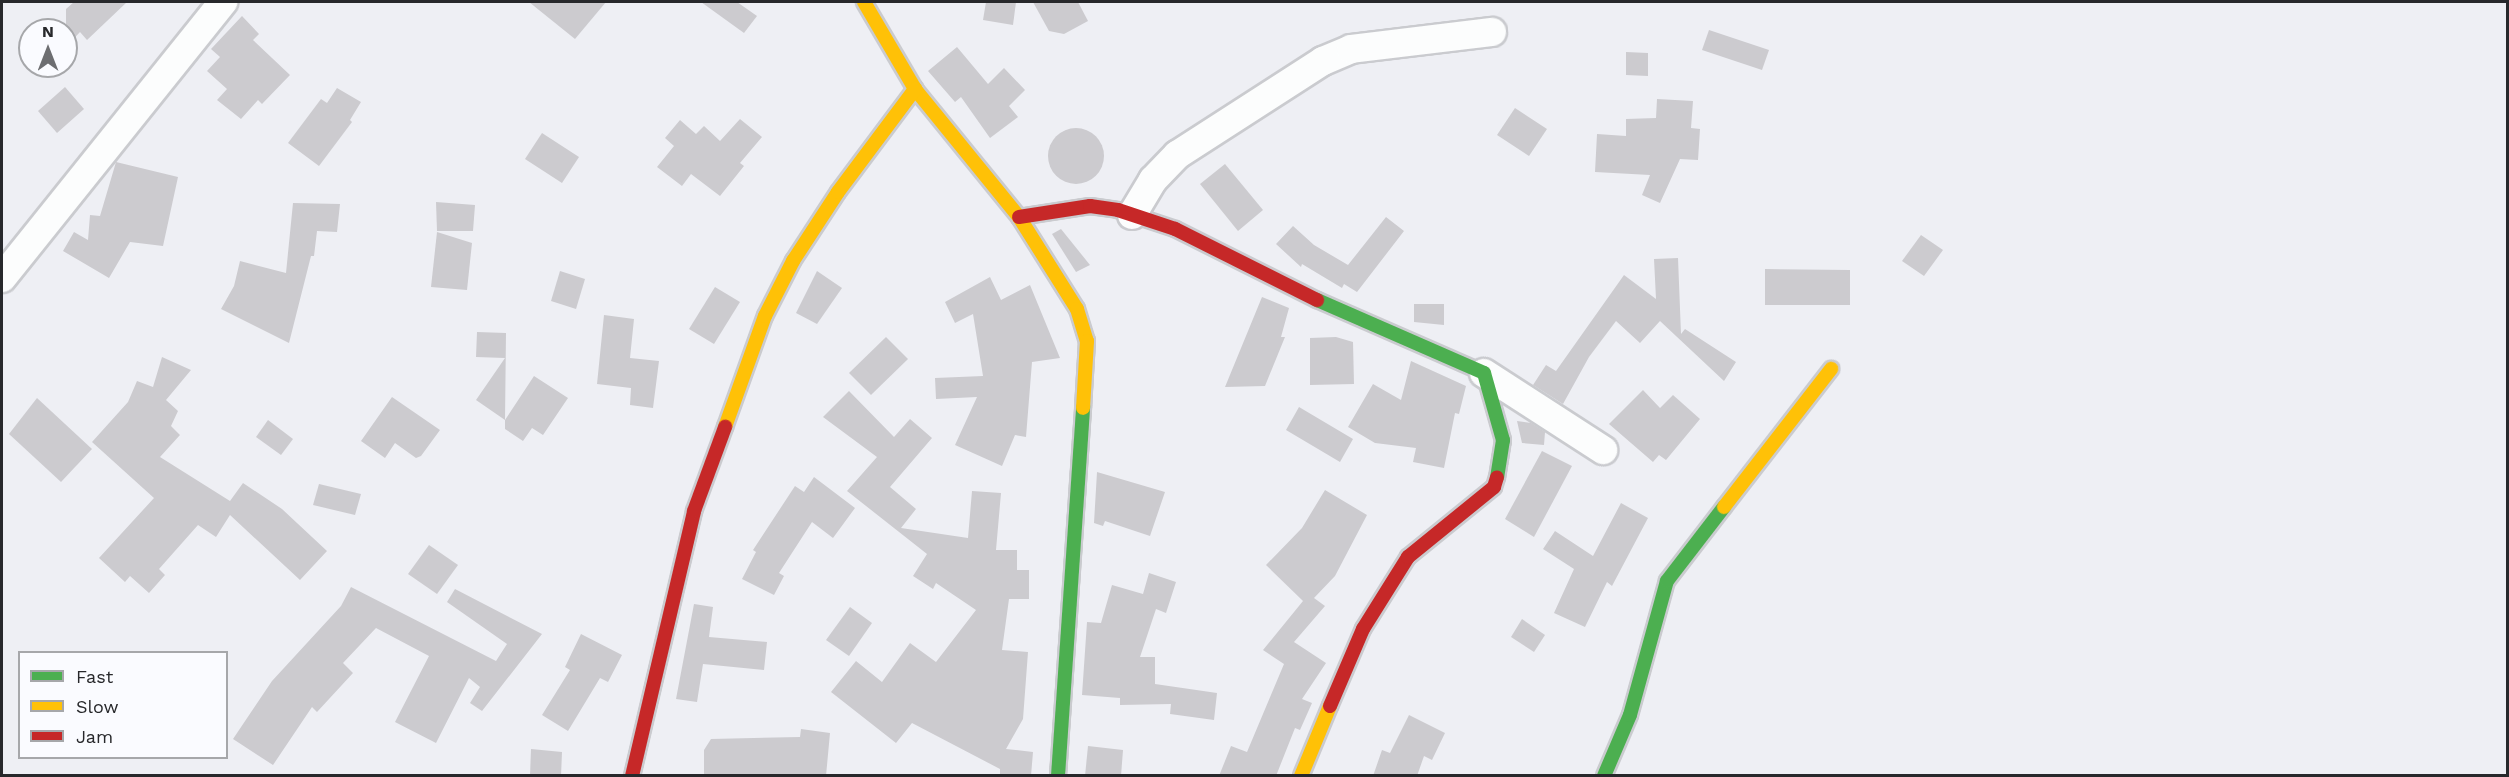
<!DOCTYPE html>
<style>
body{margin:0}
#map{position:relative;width:2509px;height:777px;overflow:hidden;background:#eeeff4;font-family:"Work Sans",sans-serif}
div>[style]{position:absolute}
.building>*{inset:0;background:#cccbcf}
.round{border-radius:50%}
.roads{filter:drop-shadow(2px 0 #cacbcf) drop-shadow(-2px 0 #cacbcf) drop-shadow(0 2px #cacbcf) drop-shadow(0 -2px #cacbcf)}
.street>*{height:28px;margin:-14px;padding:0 14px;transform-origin:14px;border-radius:14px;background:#fcfdfd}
.fast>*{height:14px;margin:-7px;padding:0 7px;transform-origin:7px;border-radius:7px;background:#4caf50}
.slow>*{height:14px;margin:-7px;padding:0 7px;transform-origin:7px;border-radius:7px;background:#ffc107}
.jam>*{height:14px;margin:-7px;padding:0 7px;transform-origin:7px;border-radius:7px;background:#c62828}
span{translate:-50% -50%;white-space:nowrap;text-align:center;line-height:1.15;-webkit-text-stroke:6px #fafbff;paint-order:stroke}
.frame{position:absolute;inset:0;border:3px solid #27282b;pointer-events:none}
.legend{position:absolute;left:18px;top:651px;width:210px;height:108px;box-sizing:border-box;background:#fafbff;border:2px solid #a6a7aa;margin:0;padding:8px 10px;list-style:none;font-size:18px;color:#27282b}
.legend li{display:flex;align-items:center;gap:12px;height:30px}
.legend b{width:30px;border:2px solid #a6a7aa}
.north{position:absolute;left:18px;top:18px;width:60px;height:60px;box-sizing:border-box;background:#fafbff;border:2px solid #a6a7aa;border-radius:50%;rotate:0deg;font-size:16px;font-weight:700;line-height:24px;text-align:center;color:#27282b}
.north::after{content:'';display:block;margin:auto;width:21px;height:27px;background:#6d6e71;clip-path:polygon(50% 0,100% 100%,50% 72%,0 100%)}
</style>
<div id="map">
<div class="building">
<i style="clip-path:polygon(74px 2px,127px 2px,87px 40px,80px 32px,66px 47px,66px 9px)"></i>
<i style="clip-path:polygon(529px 2px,606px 2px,575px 39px)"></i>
<i style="clip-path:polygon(701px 2px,737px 2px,757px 16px,744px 33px)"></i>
<i style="clip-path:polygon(986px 2px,1016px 2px,1013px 25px,983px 20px)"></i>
<i style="clip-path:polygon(1033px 2px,1078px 2px,1088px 21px,1064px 34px,1049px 31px)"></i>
<i style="clip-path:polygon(242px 16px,259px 34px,253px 40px,290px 75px,262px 104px,258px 100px,241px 119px,217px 100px,227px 89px,207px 71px,220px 57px,211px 49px)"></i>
<i style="clip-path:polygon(1709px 30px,1769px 50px,1762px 70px,1702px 50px)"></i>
<i style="clip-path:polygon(957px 47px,988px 84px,1004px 68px,1025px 90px,1009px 106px,1018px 117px,990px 138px,961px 97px,955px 102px,928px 71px)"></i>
<i style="clip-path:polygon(1626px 52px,1648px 53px,1648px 76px,1626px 75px)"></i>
<i style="clip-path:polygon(65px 87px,84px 109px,57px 133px,38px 111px)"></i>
<i style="clip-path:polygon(337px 88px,361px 102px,350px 120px,352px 122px,319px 166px,288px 143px,321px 99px,327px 103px)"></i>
<i style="clip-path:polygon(1657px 99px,1693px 101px,1691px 128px,1700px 129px,1698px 160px,1680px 159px,1660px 203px,1642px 195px,1650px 175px,1595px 172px,1597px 134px,1626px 136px,1626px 119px,1656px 118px)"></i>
<i style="clip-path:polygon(1515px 108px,1547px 129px,1529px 156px,1497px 135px)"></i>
<i style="clip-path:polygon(740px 119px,762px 137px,740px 163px,744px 166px,720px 196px,691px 174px,682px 186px,657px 167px,674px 146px,665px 138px,680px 120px,696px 134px,704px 126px,720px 141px)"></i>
<i class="round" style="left:1048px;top:128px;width:56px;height:56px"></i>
<i style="clip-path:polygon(542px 133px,579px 157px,562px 183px,525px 159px)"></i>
<i style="clip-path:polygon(116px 162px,178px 177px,163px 246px,130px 242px,109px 278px,63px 251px,74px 232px,88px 240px,90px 215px,100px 216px)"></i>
<i style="clip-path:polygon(1225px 164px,1263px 210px,1238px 231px,1200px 184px)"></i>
<i style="clip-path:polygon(436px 202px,475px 205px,473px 231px,437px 231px)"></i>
<i style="clip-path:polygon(293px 203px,340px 204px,337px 232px,317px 231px,314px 256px,311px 256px,289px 343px,221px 309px,234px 286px,240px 261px,286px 273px)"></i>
<i style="clip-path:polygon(1386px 217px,1404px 231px,1357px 292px,1344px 284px,1342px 288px,1302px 264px,1301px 267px,1276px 244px,1293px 226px,1314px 245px,1348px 265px)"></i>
<i style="clip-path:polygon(1061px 229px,1090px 265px,1076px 272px,1052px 234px)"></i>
<i style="clip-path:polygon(437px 232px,472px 243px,467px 290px,431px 287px)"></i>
<i style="clip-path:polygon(1921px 235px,1943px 250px,1924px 276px,1902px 261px)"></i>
<i style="clip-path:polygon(1678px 258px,1681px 334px,1685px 329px,1736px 362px,1724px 381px,1660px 321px,1640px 343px,1616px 321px,1589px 357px,1563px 404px,1533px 385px,1546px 365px,1556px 371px,1624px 275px,1656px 299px,1654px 259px)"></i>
<i style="clip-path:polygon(1765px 269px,1850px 270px,1850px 305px,1765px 305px)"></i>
<i style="clip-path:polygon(560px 271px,585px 279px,576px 309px,551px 301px)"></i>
<i style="clip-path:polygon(817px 271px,842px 288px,817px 324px,796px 313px)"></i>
<i style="clip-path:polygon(990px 277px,1001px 300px,1030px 285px,1060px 358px,1032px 362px,1026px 437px,1015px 435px,1002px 466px,955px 445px,977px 397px,936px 399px,935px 378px,983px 376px,973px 314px,955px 323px,945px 302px)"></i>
<i style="clip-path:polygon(715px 287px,740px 302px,714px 344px,689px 329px)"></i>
<i style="clip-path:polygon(1262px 297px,1289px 308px,1281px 337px,1285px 337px,1265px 386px,1225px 387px)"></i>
<i style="clip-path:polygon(1414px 304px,1444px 304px,1444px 325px,1414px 322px)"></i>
<i style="clip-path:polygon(604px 315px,634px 319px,630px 358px,659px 361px,653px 408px,630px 405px,631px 388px,597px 384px)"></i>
<i style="clip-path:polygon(477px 332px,506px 333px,505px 420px,476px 400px,505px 358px,476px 357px)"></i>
<i style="clip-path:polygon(886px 337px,908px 359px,871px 395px,849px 373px)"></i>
<i style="clip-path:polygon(1336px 337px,1353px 342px,1354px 384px,1310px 385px,1310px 338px)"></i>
<i style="clip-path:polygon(162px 357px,191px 370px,166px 400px,178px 411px,171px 426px,180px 435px,160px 457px,230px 501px,243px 483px,282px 509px,327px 551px,300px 580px,230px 515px,216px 537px,198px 525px,159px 569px,165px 575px,149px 593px,130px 576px,125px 582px,99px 558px,154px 498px,92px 442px,128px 402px,137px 381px,153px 387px)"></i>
<i style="clip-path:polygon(1411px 361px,1466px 386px,1459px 414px,1455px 413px,1444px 468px,1413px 462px,1416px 448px,1375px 443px,1348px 427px,1373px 384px,1401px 400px)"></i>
<i style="clip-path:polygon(534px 376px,568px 398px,543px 435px,532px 428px,523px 441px,505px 429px,505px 420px)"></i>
<i style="clip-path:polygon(1643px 390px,1660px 408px,1673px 395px,1700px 419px,1666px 460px,1659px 455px,1653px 462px,1609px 424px)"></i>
<i style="clip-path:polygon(849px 391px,894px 437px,910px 419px,932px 438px,890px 487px,916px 509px,901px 528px,968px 538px,972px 491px,1001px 493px,996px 550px,1017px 550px,1017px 570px,1029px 570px,1029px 599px,1009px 599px,1002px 650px,1028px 652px,1023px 719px,1006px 749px,1033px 752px,1031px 776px,1000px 776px,1000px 769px,912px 723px,896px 743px,831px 692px,856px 661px,882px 682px,910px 643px,936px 662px,976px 610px,936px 583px,933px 589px,913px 576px,927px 554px,847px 491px,877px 457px,823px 417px)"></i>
<i style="clip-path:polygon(392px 397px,440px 430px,421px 456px,416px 458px,395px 443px,385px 458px,361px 441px)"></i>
<i style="clip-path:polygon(37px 398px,92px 449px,61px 482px,9px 434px)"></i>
<i style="clip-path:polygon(1299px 407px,1353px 439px,1340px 462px,1286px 430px)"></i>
<i style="clip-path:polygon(268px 420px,293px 439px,281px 455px,256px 437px)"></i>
<i style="clip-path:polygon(1517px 421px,1531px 423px,1545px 432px,1544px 445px,1522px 443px)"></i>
<i style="clip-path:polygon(1542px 451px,1572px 466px,1534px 537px,1505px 519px)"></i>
<i style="clip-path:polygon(1097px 472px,1165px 492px,1150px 536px,1105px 521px,1103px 526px,1094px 523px)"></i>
<i style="clip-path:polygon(814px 477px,855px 508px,833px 538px,812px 522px,779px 573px,784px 576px,774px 595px,742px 579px,756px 552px,753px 550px,795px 486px,804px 492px)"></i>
<i style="clip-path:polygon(319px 484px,361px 494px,355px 515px,313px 505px)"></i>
<i style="clip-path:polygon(1325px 490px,1367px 515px,1335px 576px,1314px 598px,1325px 606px,1294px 642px,1326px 663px,1302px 699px,1312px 703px,1300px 730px,1295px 728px,1276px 776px,1219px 776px,1231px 746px,1247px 752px,1284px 664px,1263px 650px,1303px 601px,1266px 565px,1302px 528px)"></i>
<i style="clip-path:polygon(1621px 503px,1648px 518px,1612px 586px,1607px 582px,1585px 627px,1554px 613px,1574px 569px,1543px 549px,1555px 531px,1593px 556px)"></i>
<i style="clip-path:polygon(429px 545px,458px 565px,437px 594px,408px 574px)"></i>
<i style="clip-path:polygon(1149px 573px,1176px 582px,1166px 613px,1156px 609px,1140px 657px,1155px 657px,1155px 684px,1217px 693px,1214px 720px,1170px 714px,1171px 704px,1120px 705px,1120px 698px,1082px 695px,1087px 622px,1101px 623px,1112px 585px,1143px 594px)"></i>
<i style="clip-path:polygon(351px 587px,496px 661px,507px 644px,447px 602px,455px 589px,542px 634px,482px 711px,470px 703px,480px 687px,469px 678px,436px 743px,395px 722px,429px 656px,376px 628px,343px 663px,353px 673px,317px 712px,312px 707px,273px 765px,233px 739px,272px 681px,341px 606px)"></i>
<i style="clip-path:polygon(694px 604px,713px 607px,709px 637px,767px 642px,764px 670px,703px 664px,697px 702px,676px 699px)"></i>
<i style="clip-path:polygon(850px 607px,872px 623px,849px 656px,826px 640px)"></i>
<i style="clip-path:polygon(1522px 619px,1545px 635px,1534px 652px,1511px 637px)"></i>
<i style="clip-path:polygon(581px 634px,622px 655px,608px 682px,600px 678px,568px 731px,542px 715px,570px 670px,565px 667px)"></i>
<i style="clip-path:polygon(1409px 715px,1445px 733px,1432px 760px,1424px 756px,1417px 776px,1373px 776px,1382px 750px,1390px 753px)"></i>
<i style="clip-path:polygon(801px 729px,830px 733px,826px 776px,704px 776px,704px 750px,711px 739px,800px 737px)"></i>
<i style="clip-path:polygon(1088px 746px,1123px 750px,1121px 776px,1085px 776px)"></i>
<i style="clip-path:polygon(531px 749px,562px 752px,561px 776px,530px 776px)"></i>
</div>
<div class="roads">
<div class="street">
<i style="left:1132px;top:215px;width:41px;rotate:-59deg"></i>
<i style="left:1153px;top:180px;width:35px;rotate:-46deg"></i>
<i style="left:1177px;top:155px;width:174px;rotate:-32.8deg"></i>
<i style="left:1323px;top:61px;width:30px;rotate:-23deg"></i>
<i style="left:1351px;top:49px;width:142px;rotate:-6.9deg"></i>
<i style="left:2px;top:278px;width:354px;rotate:-51.3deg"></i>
<i style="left:1484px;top:373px;width:142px;rotate:32.9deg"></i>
</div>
<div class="fast">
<i style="left:1317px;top:300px;width:182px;rotate:23.6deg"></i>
<i style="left:1484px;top:373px;width:70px;rotate:74.2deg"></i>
<i style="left:1503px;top:440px;width:37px;rotate:99deg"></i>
<i style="left:1058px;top:776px;width:369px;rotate:-86.1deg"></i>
<i style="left:1604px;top:776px;width:66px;rotate:-66.9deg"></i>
<i style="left:1630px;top:715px;width:139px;rotate:-74.6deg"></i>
<i style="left:1667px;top:581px;width:93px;rotate:-52.4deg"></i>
</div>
<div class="slow">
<i style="left:864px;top:2px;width:101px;rotate:59.6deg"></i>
<i style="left:915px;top:89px;width:165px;rotate:50.9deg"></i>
<i style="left:1019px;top:217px;width:109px;rotate:57.8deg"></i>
<i style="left:1077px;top:309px;width:34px;rotate:73deg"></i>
<i style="left:1087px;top:341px;width:67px;rotate:93.4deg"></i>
<i style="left:725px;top:427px;width:118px;rotate:-70.2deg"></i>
<i style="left:765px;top:316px;width:62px;rotate:-63deg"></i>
<i style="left:793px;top:261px;width:82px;rotate:-56.9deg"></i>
<i style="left:838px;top:192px;width:129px;rotate:-53.2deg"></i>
<i style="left:1724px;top:507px;width:175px;rotate:-52.2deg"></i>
<i style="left:1301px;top:776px;width:76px;rotate:-67.5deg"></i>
</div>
<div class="jam">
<i style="left:1019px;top:217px;width:72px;rotate:-8.8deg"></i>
<i style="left:1090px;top:206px;width:28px;rotate:8deg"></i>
<i style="left:1118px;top:210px;width:60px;rotate:18.4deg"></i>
<i style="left:1175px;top:229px;width:159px;rotate:26.6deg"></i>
<i style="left:1330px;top:706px;width:84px;rotate:-66.8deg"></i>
<i style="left:1363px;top:629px;width:85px;rotate:-58deg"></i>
<i style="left:1408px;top:557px;width:111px;rotate:-39.1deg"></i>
<i style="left:1494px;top:487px;width:10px;rotate:-73deg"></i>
<i style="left:632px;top:776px;width:272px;rotate:-76.8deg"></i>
<i style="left:694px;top:511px;width:90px;rotate:-69.7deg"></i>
</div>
</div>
<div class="frame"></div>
<ul class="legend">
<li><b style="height:8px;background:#4caf50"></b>Fast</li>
<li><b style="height:8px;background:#ffc107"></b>Slow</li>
<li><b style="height:8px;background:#c62828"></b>Jam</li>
</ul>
<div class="north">N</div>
</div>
